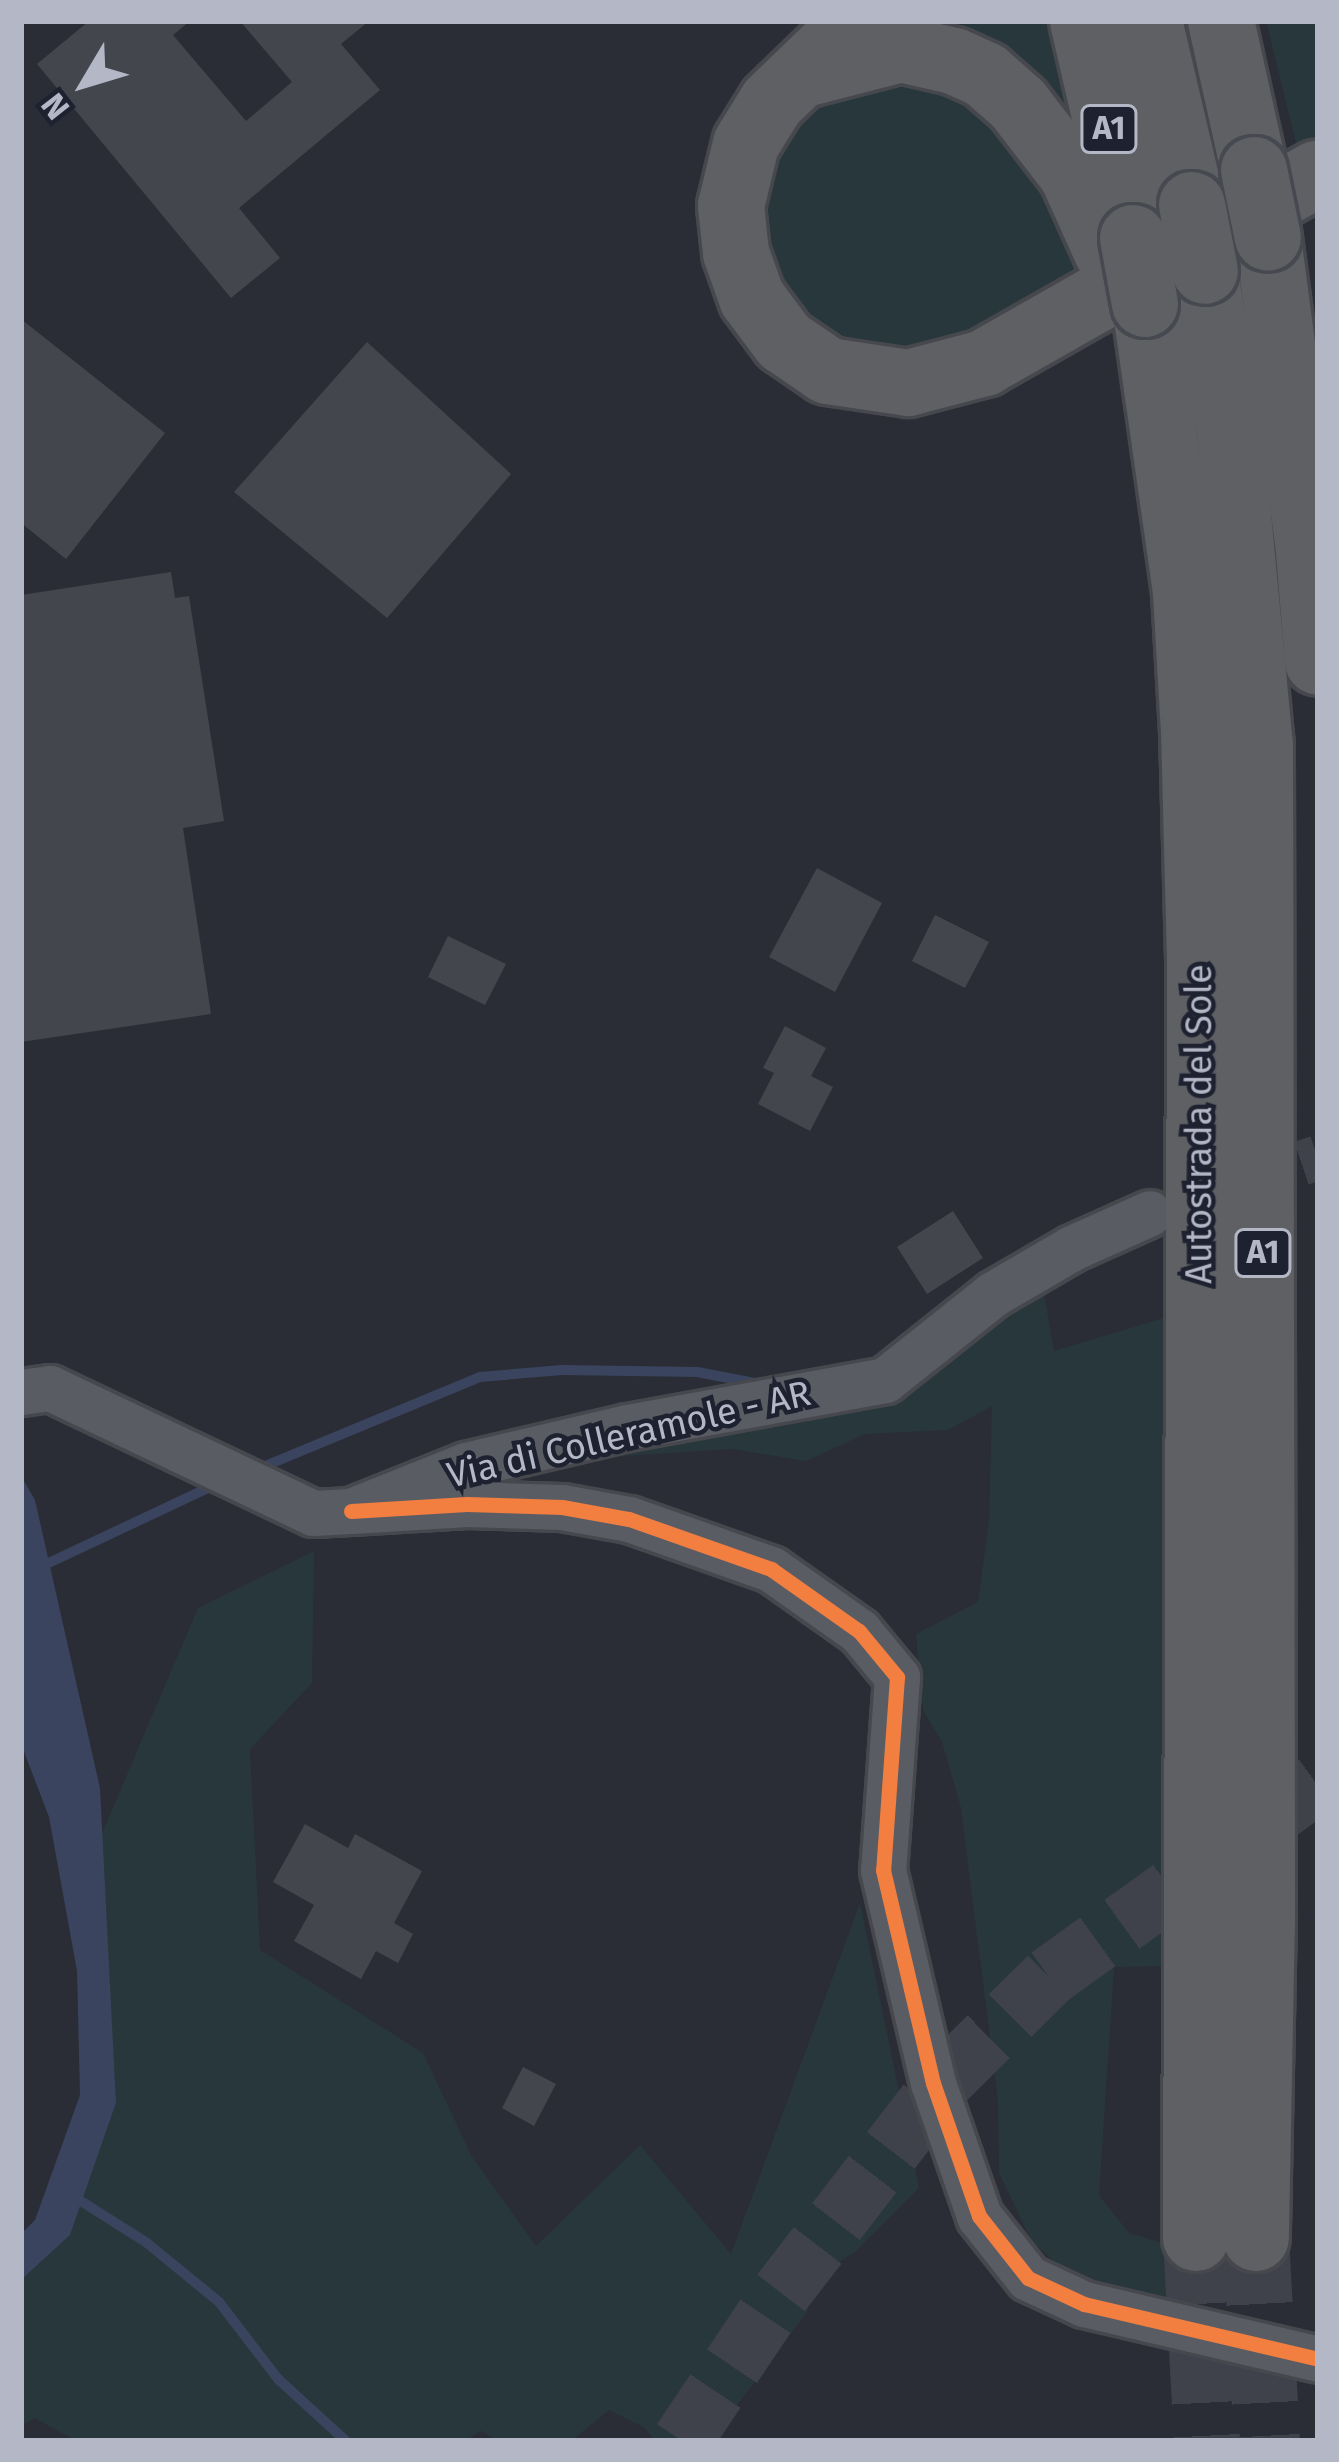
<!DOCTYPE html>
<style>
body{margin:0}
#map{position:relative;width:1339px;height:2462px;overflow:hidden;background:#2a2d35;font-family:"Fira Sans",sans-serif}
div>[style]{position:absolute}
.green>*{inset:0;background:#28373b}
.water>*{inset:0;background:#3a445e}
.stream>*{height:10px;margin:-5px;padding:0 5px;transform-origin:5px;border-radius:5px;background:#3a445e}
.building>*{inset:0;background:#44464e}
.minor-tunnel>*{height:45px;margin-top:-22.5px;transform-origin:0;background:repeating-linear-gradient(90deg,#3f424b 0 45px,transparent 0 67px)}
.major-tunnel>*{height:60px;margin-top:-30px;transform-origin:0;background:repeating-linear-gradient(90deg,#3f424b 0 60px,transparent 0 90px)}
.highway-tunnel>*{height:66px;margin-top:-33px;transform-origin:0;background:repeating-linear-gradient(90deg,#3f424b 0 66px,transparent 0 99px)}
.roads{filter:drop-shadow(3px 0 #46484e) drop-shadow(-3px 0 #46484e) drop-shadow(0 3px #46484e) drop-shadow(0 -3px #46484e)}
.minor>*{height:45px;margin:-22.5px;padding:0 22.5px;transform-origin:22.5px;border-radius:22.5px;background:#5a5c64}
.highway>*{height:66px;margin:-33px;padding:0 33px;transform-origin:33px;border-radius:33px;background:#5e6064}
.bridges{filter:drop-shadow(3px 0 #474951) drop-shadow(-3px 0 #474951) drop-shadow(0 3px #474951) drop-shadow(0 -3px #474951)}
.highway-bridge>*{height:66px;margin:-33px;padding:0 33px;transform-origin:33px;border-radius:33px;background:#5e6064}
.cycleway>*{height:15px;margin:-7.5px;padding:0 7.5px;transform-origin:7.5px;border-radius:7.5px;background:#f27e40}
span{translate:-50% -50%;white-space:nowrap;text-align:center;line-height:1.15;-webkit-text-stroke:9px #1e2230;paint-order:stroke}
.shield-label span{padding:3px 9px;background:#1e2230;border:3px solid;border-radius:9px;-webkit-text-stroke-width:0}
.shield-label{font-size:33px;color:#b4b8c6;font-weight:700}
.street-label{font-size:36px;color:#b4b8c6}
.frame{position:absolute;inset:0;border:24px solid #b4b8c6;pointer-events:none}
.north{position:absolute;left:24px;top:24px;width:120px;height:120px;-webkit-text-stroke:9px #1e2230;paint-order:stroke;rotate:232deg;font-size:33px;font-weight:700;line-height:48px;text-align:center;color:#b4b8c6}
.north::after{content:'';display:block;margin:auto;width:42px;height:54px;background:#b4b8c6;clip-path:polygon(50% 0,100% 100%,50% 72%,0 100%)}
</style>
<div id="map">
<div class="green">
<i style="clip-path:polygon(898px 21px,1052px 21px,1080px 137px)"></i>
<i style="clip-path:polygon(1266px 21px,1318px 21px,1318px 135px,1297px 147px)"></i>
<i style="clip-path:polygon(857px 73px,984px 96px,1099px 268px,935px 361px,841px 350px,761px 277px,755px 164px,772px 134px)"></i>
<i style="clip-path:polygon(1043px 1289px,1054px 1351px,1164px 1318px,1168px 1966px,1114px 1967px,1099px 2195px,1129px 2233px,1233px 2264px,1291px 2299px,1173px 2304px,1076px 2283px,1031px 2240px,999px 2173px,998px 2102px,961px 1808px,942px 1742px,923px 1710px,916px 1634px,978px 1602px,989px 1521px,992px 1406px,948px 1430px,865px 1434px,806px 1461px,732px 1449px,608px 1457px,896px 1402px)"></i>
<i style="clip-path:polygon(314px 1551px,312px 1683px,250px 1749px,260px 1950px,423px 2053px,472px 2157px,536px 2246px,640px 2145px,731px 2254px,860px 1903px,919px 2188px,855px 2252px,814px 2278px,807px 2312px,710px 2441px,655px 2441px,645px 2428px,609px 2410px,571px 2441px,498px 2441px,481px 2431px,464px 2441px,76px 2441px,35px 2418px,21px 2426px,21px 2280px,70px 2235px,116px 2103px,100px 1838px,198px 1608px)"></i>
</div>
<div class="water">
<i style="clip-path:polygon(21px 1476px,35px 1500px,100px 1788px,116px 2103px,70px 2235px,21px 2280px,21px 2234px,35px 2220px,80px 2095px,77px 1971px,49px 1817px,21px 1744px)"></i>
</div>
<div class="stream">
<i style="left:253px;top:1471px;width:246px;rotate:-22.5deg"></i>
<i style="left:480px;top:1377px;width:82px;rotate:-4.9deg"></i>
<i style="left:562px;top:1370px;width:135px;rotate:0.8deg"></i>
<i style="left:697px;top:1372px;width:64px;rotate:10.8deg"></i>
<i style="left:21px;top:1576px;width:219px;rotate:-25.2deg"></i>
<i style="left:73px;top:2196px;width:88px;rotate:32.4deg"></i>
<i style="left:147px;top:2243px;width:93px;rotate:39.3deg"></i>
<i style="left:219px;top:2302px;width:97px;rotate:52.5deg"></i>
<i style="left:278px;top:2379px;width:92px;rotate:42.4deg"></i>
</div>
<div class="building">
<i style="clip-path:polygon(89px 21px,190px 21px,173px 35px,246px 121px,292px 82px,240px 21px,369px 21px,341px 44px,380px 90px,239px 208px,280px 258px,231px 298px,37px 64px)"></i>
<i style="clip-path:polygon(21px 319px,165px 433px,66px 559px,21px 523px)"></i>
<i style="clip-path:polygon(367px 342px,511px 474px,387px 618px,234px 492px)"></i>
<i style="clip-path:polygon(171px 572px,175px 598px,189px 596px,224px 821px,183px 828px,211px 1014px,21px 1042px,21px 595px)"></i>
<i style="clip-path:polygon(817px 868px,882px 903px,835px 992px,769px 957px)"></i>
<i style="clip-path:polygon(935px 915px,989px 942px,965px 988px,912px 961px)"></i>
<i style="clip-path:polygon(448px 936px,506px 964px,485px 1005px,428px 977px)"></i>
<i style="clip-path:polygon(785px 1026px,826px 1048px,811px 1076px,833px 1087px,810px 1131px,758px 1104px,774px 1073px,763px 1068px)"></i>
<i style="clip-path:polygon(953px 1211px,983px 1258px,927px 1294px,897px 1247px)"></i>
<i style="clip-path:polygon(305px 1824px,348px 1848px,355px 1834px,422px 1871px,394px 1923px,413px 1934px,398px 1963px,376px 1951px,361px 1979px,294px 1941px,314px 1905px,273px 1882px)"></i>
<i style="clip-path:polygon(523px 2067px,556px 2084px,534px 2126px,502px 2108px)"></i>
</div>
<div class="minor-tunnel">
<i style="left:1238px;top:1184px;width:84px;rotate:-18.6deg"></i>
</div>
<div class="major-tunnel">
<i style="left:682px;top:2441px;width:178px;rotate:-56.2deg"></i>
<i style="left:781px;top:2293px;width:270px;rotate:-52.4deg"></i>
<i style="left:946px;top:2079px;width:145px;rotate:-44.7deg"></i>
<i style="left:1049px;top:1977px;width:332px;rotate:-35.8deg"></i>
</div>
<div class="highway-tunnel">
<i style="left:1196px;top:2238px;width:203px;rotate:86.9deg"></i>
<i style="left:1256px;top:2238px;width:203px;rotate:86.9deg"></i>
</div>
<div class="roads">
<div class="minor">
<i style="left:21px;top:1392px;width:29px;rotate:-8deg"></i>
<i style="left:50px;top:1388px;width:291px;rotate:25.4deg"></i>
<i style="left:313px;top:1513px;width:38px;rotate:-3deg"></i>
<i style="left:351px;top:1511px;width:124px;rotate:-21.8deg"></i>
<i style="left:466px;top:1465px;width:165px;rotate:-13.3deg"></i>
<i style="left:627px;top:1427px;width:262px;rotate:-10.3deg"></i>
<i style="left:885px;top:1380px;width:138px;rotate:-38.5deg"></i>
<i style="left:993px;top:1294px;width:91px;rotate:-30.2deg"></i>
<i style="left:1072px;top:1248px;width:85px;rotate:-24.2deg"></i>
<i style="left:351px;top:1511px;width:116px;rotate:-3.5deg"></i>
<i style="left:467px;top:1504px;width:95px;rotate:1.8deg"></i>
<i style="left:562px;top:1507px;width:68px;rotate:10.2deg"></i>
<i style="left:629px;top:1519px;width:151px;rotate:19.4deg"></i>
<i style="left:771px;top:1569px;width:108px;rotate:35.2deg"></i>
<i style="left:859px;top:1631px;width:60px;rotate:50.4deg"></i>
<i style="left:897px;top:1677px;width:194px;rotate:94.1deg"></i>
<i style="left:883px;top:1870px;width:219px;rotate:76.8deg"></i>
<i style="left:933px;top:2083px;width:141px;rotate:70.9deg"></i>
<i style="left:979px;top:2216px;width:79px;rotate:51.7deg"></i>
<i style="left:1028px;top:2278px;width:62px;rotate:24.9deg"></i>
<i style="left:1084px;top:2304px;width:240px;rotate:13.2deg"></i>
</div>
<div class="highway">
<i style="left:856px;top:21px;width:117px;rotate:136deg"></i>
<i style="left:772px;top:102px;width:49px;rotate:121.8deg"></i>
<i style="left:746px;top:144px;width:64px;rotate:103.6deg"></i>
<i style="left:731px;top:206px;width:47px;rotate:83.9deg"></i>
<i style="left:736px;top:253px;width:48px;rotate:70.4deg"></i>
<i style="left:752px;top:298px;width:54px;rotate:53.3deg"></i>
<i style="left:784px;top:341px;width:53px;rotate:34.3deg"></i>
<i style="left:828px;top:371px;width:81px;rotate:8.5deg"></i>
<i style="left:908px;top:383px;width:79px;rotate:-14.7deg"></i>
<i style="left:984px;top:363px;width:384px;rotate:-29.6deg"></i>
<i style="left:1083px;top:21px;width:223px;rotate:77deg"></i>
<i style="left:1149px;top:21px;width:189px;rotate:76.8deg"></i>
<i style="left:1221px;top:21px;width:153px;rotate:77.5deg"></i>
<i style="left:808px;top:73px;width:96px;rotate:-14.5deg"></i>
<i style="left:901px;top:49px;width:54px;rotate:12.8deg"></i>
<i style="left:954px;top:61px;width:34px;rotate:24deg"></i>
<i style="left:985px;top:75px;width:44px;rotate:41.3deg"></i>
<i style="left:1018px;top:104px;width:88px;rotate:52.4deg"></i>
<i style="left:1072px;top:174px;width:85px;rotate:65.8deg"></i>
<i style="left:1268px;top:238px;width:305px;rotate:82.5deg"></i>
<i style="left:1308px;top:540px;width:122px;rotate:85.3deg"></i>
<i style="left:1205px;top:271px;width:171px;rotate:81.3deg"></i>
<i style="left:1231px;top:440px;width:305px;rotate:84.6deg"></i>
<i style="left:1260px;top:744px;width:1173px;rotate:89.9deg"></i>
<i style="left:1262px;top:1917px;width:321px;rotate:91.1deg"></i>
<i style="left:1145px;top:304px;width:292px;rotate:81.9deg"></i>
<i style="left:1186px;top:593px;width:138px;rotate:86.7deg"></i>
<i style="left:1194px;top:731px;width:237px;rotate:88.5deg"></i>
<i style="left:1200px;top:968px;width:1270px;rotate:90.18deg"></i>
</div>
</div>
<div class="bridges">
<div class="highway-bridge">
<i style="left:1254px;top:170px;width:69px;rotate:78.4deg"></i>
<i style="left:1192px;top:205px;width:67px;rotate:78.9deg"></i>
<i style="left:1133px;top:238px;width:67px;rotate:79.7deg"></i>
</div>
</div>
<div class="cycleway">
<i style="left:351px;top:1511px;width:116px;rotate:-3.5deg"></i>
<i style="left:467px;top:1504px;width:95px;rotate:1.8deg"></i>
<i style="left:562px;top:1507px;width:68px;rotate:10.2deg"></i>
<i style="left:629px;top:1519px;width:151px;rotate:19.4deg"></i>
<i style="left:771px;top:1569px;width:108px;rotate:35.2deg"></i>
<i style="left:859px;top:1631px;width:60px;rotate:50.4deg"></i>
<i style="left:897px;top:1677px;width:194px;rotate:94.1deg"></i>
<i style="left:883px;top:1870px;width:219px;rotate:76.8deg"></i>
<i style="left:933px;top:2083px;width:141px;rotate:70.9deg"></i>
<i style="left:979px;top:2216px;width:79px;rotate:51.7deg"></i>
<i style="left:1028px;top:2278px;width:62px;rotate:24.9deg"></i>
<i style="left:1084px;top:2304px;width:240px;rotate:13.2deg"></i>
</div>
<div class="shield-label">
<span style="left:1109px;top:129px">A1</span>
<span style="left:1263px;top:1253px">A1</span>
</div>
<div class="street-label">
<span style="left:1200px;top:1124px;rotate:-90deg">Autostrada del Sole</span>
<span style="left:629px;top:1435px;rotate:-13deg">Via di Colleramole - AR</span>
</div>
<div class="frame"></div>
<div class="north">N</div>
</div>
